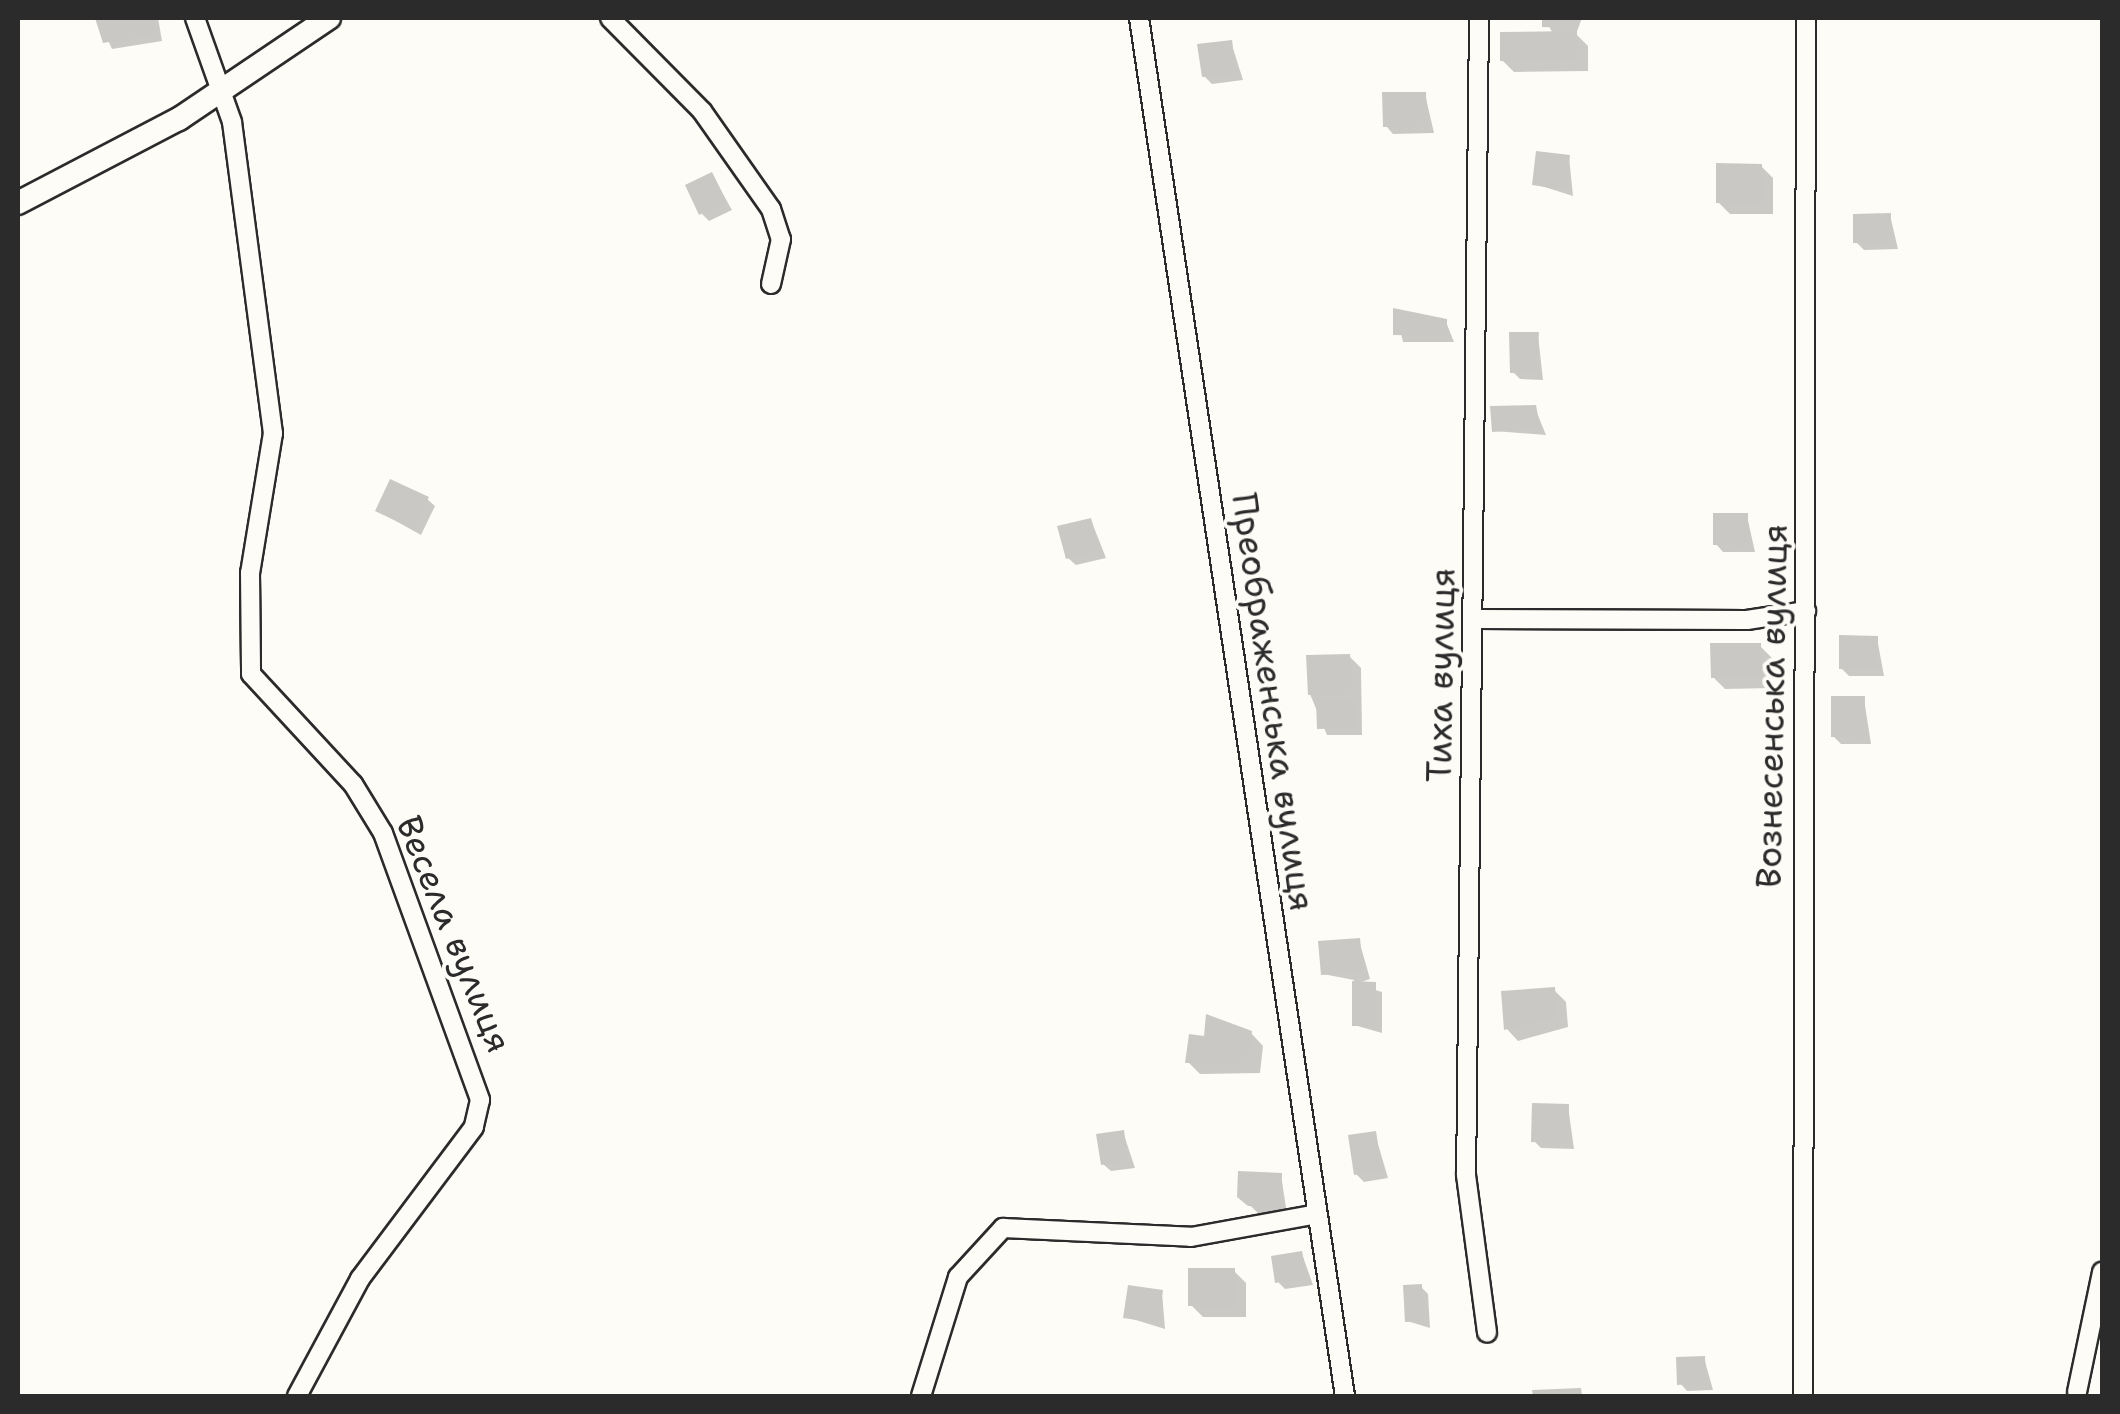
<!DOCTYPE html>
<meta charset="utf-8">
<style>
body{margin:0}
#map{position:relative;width:2120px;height:1414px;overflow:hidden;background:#fdfcf7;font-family:"Shantell Sans",sans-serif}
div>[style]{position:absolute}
.shadow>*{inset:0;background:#0003}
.building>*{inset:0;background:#c9c8c4}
.roads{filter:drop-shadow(2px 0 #2b2b2b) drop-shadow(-2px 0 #2b2b2b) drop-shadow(0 2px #2b2b2b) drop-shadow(0 -2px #2b2b2b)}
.minor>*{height:18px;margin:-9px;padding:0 9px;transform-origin:9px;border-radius:9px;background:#fdfcf7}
.tertiary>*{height:22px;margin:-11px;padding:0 11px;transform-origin:11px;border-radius:11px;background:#fdfcf7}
span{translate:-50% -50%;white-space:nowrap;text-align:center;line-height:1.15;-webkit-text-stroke:8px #fdfcf7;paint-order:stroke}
.street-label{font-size:35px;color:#2b2b2b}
.frame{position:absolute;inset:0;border:20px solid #2b2b2b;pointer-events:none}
</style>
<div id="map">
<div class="shadow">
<i style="clip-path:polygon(98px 18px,158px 18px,162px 41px,112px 49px)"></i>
<i style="clip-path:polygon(1545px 18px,1582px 18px,1576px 34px,1588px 46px,1588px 71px,1514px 72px,1502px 60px,1553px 34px)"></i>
<i style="clip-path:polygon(1231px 42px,1243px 80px,1212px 84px,1204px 76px)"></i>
<i style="clip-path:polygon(1425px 94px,1434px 133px,1393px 134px,1386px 126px)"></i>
<i style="clip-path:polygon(1569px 157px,1573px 196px,1535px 184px)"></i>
<i style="clip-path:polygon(1761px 166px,1773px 178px,1773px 214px,1730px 214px,1718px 202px)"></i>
<i style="clip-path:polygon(712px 175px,732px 210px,709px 221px,702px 214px)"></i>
<i style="clip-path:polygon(1890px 215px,1898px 249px,1864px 250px,1856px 242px)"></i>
<i style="clip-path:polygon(1396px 311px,1446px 322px,1454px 342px,1403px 342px)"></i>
<i style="clip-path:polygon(1538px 335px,1543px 380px,1520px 379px,1513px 372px)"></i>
<i style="clip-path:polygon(1535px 408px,1546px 435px,1494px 431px)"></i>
<i style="clip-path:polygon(427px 499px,435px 506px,421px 535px,378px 511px)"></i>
<i style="clip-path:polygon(1747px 516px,1755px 552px,1723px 552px,1716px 544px)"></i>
<i style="clip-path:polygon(1091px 520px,1106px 558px,1076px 565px,1068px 558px)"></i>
<i style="clip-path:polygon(1877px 638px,1884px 676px,1849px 676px,1841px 668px)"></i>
<i style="clip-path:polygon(1760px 646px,1772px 658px,1772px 688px,1725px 689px,1713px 677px)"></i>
<i style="clip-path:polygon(1349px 656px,1361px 668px,1362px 735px,1327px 735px,1310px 694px)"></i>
<i style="clip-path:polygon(1864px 699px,1871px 744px,1841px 744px,1833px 736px)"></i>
<i style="clip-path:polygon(1359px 940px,1370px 979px,1355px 984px,1382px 992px,1382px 1033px,1354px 1025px,1354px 980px,1323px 974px)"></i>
<i style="clip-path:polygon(1554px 990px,1566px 1002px,1568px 1027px,1518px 1041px,1506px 1028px)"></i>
<i style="clip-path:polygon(1251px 1033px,1263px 1046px,1260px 1073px,1200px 1074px,1188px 1062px,1206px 1038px)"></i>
<i style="clip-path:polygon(1568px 1106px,1574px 1149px,1541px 1148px,1534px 1141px)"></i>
<i style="clip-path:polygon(1123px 1132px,1135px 1168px,1111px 1171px,1103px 1164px)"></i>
<i style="clip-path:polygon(1375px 1134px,1388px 1178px,1364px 1182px,1356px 1174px)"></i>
<i style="clip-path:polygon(1281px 1175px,1287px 1214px,1258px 1213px,1240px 1196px)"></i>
<i style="clip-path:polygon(1302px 1254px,1313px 1285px,1285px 1289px,1278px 1282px)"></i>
<i style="clip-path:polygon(1234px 1271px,1246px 1283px,1246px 1317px,1203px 1317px,1191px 1305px)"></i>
<i style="clip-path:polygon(1421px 1287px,1428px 1294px,1430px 1328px,1407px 1321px)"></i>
<i style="clip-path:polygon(1162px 1292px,1165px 1329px,1126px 1317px)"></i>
<i style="clip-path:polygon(1704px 1358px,1713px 1390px,1687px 1391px,1680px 1383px)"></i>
</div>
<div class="building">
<i style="clip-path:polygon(95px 18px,153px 18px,156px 34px,103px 43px)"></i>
<i style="clip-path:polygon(1542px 18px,1575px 18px,1575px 28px,1542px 27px)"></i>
<i style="clip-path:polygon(1577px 31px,1577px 60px,1500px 61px,1500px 32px)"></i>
<i style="clip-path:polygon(1232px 40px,1236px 73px,1202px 77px,1197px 44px)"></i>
<i style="clip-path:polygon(1382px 92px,1426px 92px,1427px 126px,1383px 127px)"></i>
<i style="clip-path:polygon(1536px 151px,1570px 155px,1566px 190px,1532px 185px)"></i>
<i style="clip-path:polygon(1716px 163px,1762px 164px,1762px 203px,1716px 203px)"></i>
<i style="clip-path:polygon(712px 172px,727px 202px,699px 215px,685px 185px)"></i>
<i style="clip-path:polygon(1891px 213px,1891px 243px,1853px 243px,1853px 214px)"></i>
<i style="clip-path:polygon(1393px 308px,1447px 319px,1447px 336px,1393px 335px)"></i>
<i style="clip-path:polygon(1509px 332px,1539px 332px,1536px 373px,1510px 373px)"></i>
<i style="clip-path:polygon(1536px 405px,1540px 428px,1492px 432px,1490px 406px)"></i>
<i style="clip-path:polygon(390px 479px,429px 497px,413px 529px,375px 511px)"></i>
<i style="clip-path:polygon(1713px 513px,1748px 513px,1748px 546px,1713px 545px)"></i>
<i style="clip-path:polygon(1091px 518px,1100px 551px,1066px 559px,1057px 526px)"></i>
<i style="clip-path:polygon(1839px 635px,1878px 636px,1878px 669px,1839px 669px)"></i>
<i style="clip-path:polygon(1710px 643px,1761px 643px,1761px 677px,1711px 678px)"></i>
<i style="clip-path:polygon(1350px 654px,1351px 694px,1308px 695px,1306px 655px)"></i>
<i style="clip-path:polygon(1831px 696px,1865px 696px,1864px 738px,1831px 737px)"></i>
<i style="clip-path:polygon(1355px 700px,1355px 728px,1317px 729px,1316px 701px)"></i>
<i style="clip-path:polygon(1360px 938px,1363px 972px,1321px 975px,1318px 941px)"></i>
<i style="clip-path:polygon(1352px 981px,1376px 982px,1376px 1026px,1352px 1026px)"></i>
<i style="clip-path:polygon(1555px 987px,1557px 1016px,1504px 1030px,1501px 991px)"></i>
<i style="clip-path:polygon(1206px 1014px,1252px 1031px,1248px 1062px,1185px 1063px,1189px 1034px,1204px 1036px)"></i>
<i style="clip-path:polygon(1532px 1103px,1569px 1104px,1568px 1143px,1531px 1142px)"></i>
<i style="clip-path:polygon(1124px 1130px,1128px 1161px,1101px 1165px,1096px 1134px)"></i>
<i style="clip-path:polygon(1376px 1131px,1382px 1171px,1354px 1175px,1348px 1135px)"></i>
<i style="clip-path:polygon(1238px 1171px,1282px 1173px,1281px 1207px,1248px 1206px,1237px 1197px)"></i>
<i style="clip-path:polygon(1302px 1251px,1307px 1278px,1275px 1283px,1271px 1256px)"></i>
<i style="clip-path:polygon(1188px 1268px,1235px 1268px,1235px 1306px,1188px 1306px)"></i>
<i style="clip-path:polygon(1422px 1284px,1423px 1321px,1405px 1322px,1403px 1285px)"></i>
<i style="clip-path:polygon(1128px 1285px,1163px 1290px,1158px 1323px,1123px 1318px)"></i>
<i style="clip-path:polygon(1705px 1356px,1706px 1383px,1677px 1385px,1676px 1357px)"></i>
<i style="clip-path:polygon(1581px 1388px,1582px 1396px,1533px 1396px,1532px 1390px)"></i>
</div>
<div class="roads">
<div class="minor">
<i style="left:195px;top:18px;width:110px;rotate:70.4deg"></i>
<i style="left:232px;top:122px;width:314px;rotate:82.5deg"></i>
<i style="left:273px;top:433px;width:142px;rotate:99.3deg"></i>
<i style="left:250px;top:573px;width:101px;rotate:89.4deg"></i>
<i style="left:251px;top:674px;width:150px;rotate:47.2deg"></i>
<i style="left:353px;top:784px;width:57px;rotate:58.5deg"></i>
<i style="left:383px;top:833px;width:284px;rotate:70deg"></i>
<i style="left:480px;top:1100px;width:28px;rotate:103deg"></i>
<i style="left:474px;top:1127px;width:190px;rotate:126.9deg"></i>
<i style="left:360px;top:1279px;width:133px;rotate:118.3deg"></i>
<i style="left:610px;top:18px;width:131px;rotate:45.3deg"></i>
<i style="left:702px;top:111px;width:120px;rotate:54.9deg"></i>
<i style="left:771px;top:209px;width:32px;rotate:72deg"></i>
<i style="left:781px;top:239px;width:46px;rotate:102.5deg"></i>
<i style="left:1139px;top:18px;width:1393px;rotate:81.5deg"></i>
<i style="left:1479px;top:18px;width:1157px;rotate:90.64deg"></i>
<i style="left:1466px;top:1175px;width:159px;rotate:82.4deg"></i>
<i style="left:1477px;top:619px;width:270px;rotate:0.2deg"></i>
<i style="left:1747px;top:620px;width:60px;rotate:-8.7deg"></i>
<i style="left:2077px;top:1392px;width:123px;rotate:-78.2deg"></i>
<i style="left:921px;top:1396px;width:125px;rotate:-72.7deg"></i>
<i style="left:958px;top:1277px;width:67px;rotate:-47.4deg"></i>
<i style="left:1003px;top:1228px;width:188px;rotate:2.7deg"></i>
<i style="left:1191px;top:1237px;width:128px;rotate:-10.3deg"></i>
<i style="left:1803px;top:1396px;width:1378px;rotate:-89.88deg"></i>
</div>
<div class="tertiary">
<i style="left:18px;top:203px;width:182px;rotate:-27.6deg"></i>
<i style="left:179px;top:119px;width:181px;rotate:-34deg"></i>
</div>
</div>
<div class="street-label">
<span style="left:1441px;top:675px;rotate:-89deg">Тиха вулиця</span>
<span style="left:1273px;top:702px;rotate:82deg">Преображенська вулиця</span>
<span style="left:1772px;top:706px;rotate:-89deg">Вознесенська вулиця</span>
<span style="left:454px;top:934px;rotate:68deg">Весела вулиця</span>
</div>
<div class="frame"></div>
</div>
